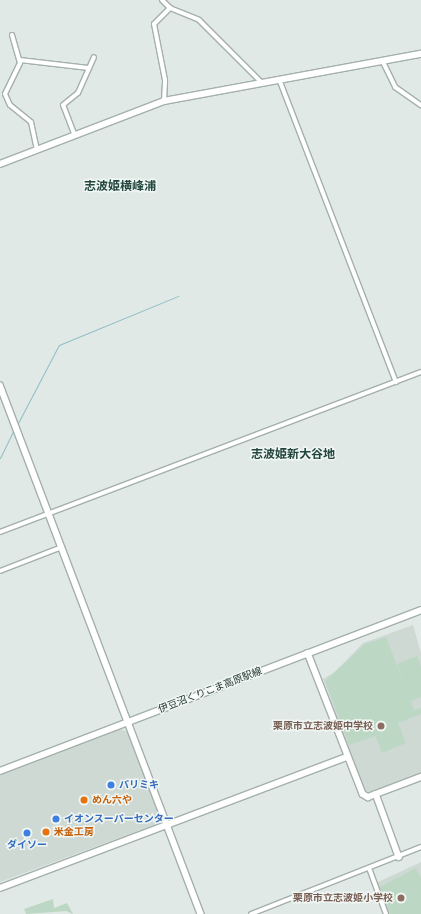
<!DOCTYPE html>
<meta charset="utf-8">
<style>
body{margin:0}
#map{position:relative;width:421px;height:914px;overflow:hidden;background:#e0e9e5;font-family:Inter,"Noto Sans JP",sans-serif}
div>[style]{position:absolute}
.built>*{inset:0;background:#cfd9d4}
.green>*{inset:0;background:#bcd8c4}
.stream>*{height:1px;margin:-0.5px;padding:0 0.5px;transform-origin:0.5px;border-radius:0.5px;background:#8fbec7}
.roads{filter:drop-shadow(1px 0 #a4b0ac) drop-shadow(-1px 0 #a4b0ac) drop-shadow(0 1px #a4b0ac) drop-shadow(0 -1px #a4b0ac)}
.street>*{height:4px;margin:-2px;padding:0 2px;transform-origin:2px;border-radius:2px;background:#fff}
.secondary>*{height:5.5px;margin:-2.75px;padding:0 2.75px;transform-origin:2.75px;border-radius:2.75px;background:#fff}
.dots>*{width:11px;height:11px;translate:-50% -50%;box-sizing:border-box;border:2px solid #f0f6f3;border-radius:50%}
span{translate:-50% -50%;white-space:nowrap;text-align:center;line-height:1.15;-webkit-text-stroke:3px #f0f6f3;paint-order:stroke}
.street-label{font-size:10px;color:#233732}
.education-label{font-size:10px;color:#785e54;font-weight:700}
.right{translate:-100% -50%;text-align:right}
.shop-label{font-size:10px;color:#366cbe;font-weight:700}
.left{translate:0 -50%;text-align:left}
.food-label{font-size:10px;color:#c56008;font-weight:700}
.quarter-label{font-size:12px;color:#22463e;font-weight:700}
</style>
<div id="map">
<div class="built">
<i style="clip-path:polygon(413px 625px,421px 653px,421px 773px,371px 793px,364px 790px,323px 679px,335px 672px,363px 643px)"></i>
<i style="clip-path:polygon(120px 729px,128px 732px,161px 818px,157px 824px,0 882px,0 774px)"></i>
<i style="clip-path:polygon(421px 862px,421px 914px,388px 914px,376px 883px)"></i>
</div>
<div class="green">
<i style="clip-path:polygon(386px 637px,408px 694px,397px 664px,417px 656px,421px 666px,421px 697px,411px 701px,414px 710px,421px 708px,421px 714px,398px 723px,406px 743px,382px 753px,375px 736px,349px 745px,325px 681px,365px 644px)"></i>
<i style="clip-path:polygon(416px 868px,421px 878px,421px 914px,390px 914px,380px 887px)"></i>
<i style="clip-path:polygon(53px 899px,54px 908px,67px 903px,73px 914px,66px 911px,26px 914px,24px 909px)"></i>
</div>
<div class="stream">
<i style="left:18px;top:423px;width:88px;rotate:-62.3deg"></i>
<i style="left:59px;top:345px;width:129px;rotate:-22.4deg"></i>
<i style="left:0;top:458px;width:32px;rotate:-64deg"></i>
</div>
<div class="roads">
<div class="street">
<i style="left:162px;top:0;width:11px;rotate:45deg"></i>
<i style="left:170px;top:8px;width:31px;rotate:22deg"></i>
<i style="left:199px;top:20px;width:89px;rotate:45deg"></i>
<i style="left:12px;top:35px;width:29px;rotate:74deg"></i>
<i style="left:20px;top:63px;width:34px;rotate:116deg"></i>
<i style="left:5px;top:94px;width:12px;rotate:66deg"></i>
<i style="left:10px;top:105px;width:27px;rotate:39deg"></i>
<i style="left:31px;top:122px;width:29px;rotate:78deg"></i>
<i style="left:20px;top:60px;width:69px;rotate:6.6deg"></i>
<i style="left:383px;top:62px;width:28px;rotate:64deg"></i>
<i style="left:395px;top:87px;width:32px;rotate:35deg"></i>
<i style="left:279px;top:79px;width:325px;rotate:68.9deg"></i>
<i style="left:164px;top:101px;width:21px;rotate:-87deg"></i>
<i style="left:165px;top:80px;width:57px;rotate:-101.1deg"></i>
<i style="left:154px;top:24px;width:23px;rotate:-45deg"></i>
<i style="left:75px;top:136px;width:33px;rotate:-111deg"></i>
<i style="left:63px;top:105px;width:19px;rotate:-39deg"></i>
<i style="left:78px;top:93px;width:39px;rotate:-66deg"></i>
<i style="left:0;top:532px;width:450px;rotate:-20.8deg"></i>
<i style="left:0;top:571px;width:66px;rotate:-21.2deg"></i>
<i style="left:369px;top:868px;width:49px;rotate:69.7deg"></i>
<i style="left:251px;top:914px;width:183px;rotate:-21.5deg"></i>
</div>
<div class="secondary">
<i style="left:0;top:164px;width:176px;rotate:-21deg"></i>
<i style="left:164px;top:101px;width:261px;rotate:-10.4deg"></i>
<i style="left:0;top:385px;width:566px;rotate:69.2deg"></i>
<i style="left:308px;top:653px;width:151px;rotate:68.7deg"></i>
<i style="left:363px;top:794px;width:6px;rotate:31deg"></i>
<i style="left:368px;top:797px;width:57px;rotate:-20.7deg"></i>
<i style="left:0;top:771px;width:451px;rotate:-20.9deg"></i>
<i style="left:376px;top:794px;width:67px;rotate:69.9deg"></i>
<i style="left:0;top:888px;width:371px;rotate:-20.7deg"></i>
</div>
</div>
<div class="dots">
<i style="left:381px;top:726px;background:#8d6e63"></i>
<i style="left:111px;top:785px;background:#3f7fe0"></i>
<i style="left:84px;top:800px;background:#e8710a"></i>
<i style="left:56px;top:819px;background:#3f7fe0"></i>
<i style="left:46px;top:832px;background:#e8710a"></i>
<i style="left:27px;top:833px;background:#3f7fe0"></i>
<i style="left:401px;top:898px;background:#8d6e63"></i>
</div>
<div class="street-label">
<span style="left:210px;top:690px;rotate:-21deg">伊豆沼くりこま高原駅線</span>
</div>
<div class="education-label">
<span class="right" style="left:373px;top:726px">栗原市立志波姫中学校</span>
<span class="right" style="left:393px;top:898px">栗原市立志波姫小学校</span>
</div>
<div class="shop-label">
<span class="left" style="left:119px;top:785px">パリミキ</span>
<span class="left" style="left:64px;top:819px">イオンスーパーセンター</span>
<span style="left:27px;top:845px">ダイソー</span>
</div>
<div class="food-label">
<span class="left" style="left:92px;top:800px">めん六や</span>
<span class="left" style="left:54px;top:832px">米金工房</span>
</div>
<div class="quarter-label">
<span style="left:120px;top:186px">志波姫横峰浦</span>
<span style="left:293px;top:454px">志波姫新大谷地</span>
</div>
</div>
